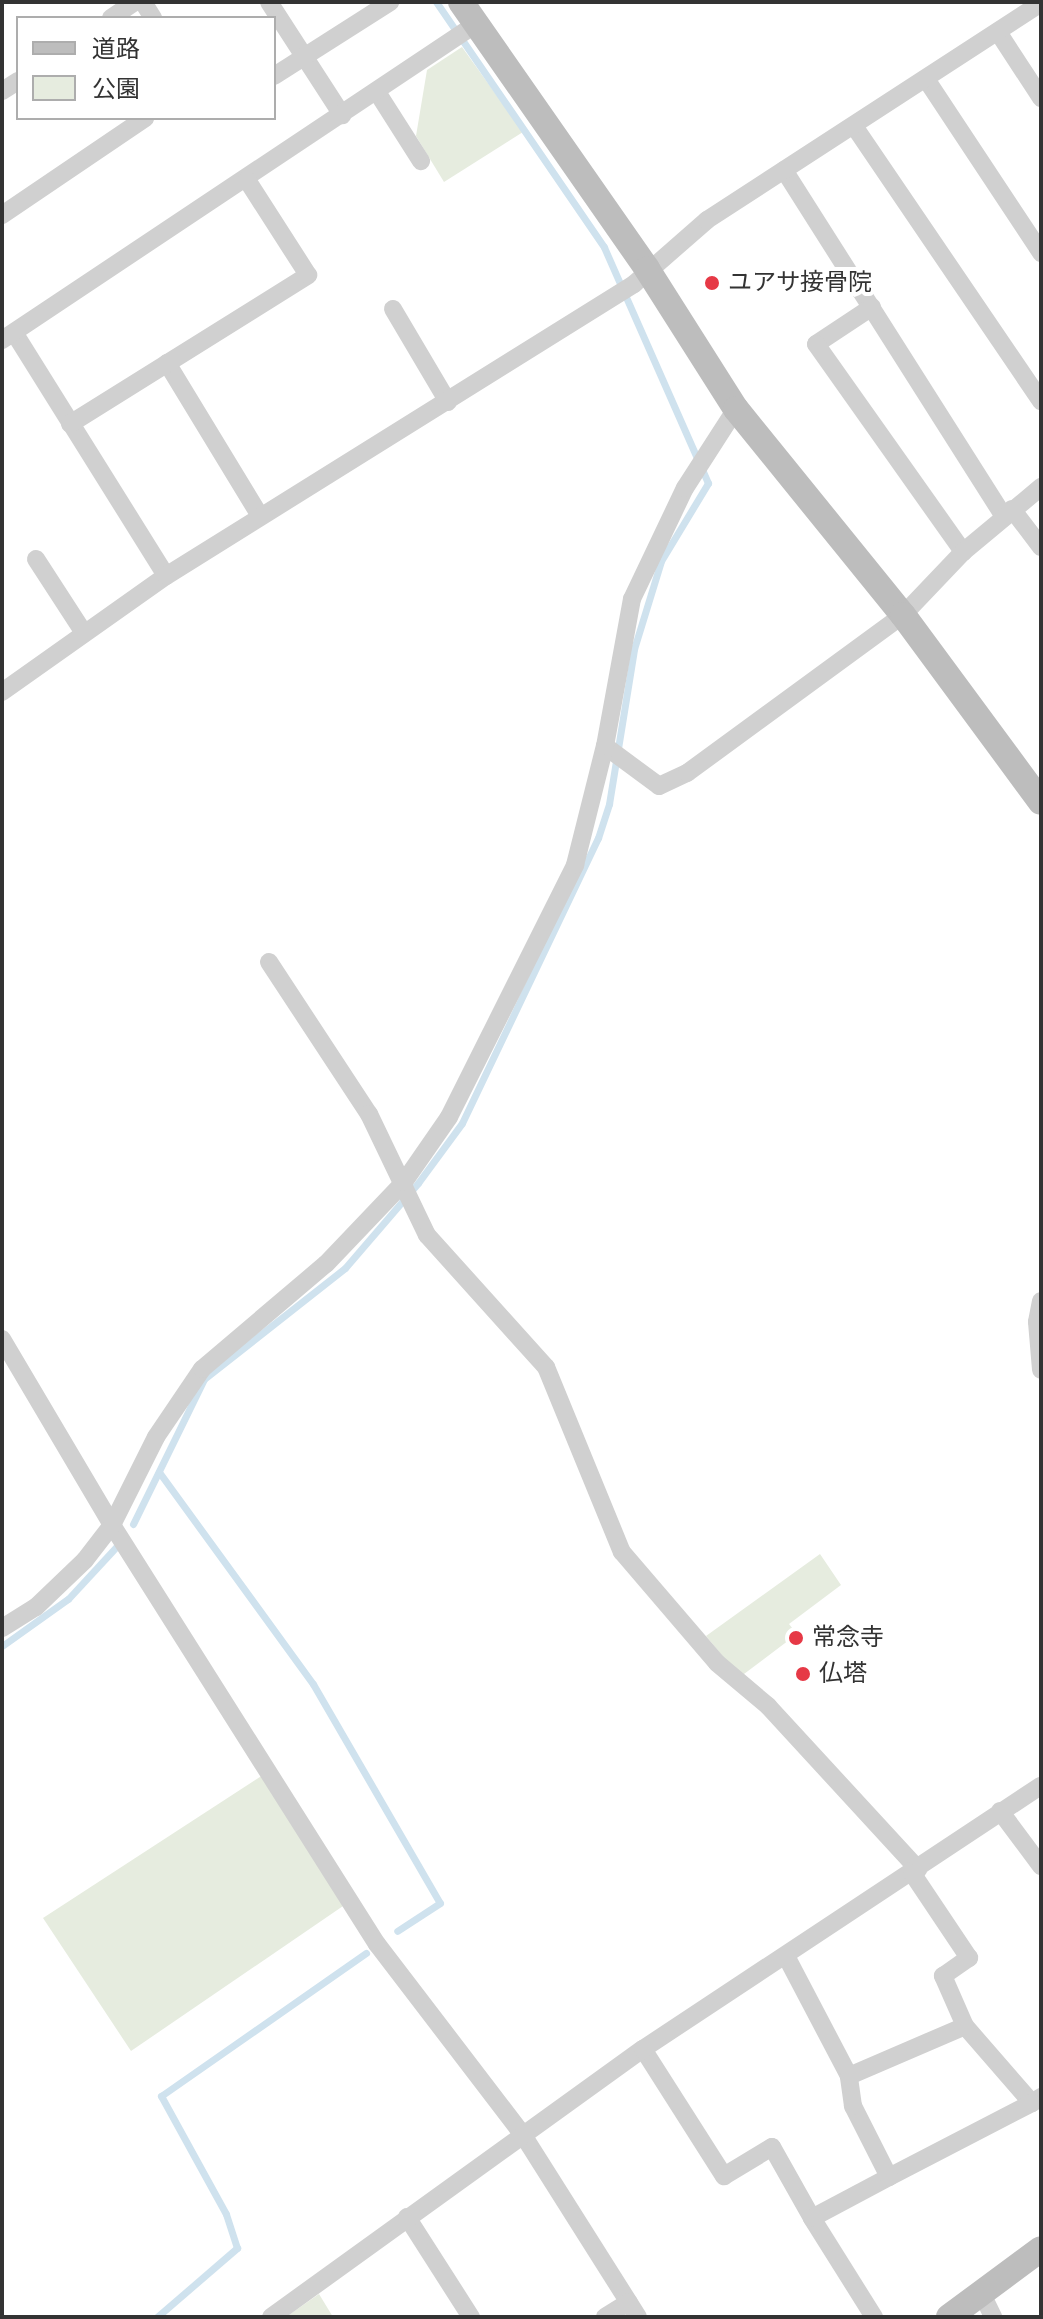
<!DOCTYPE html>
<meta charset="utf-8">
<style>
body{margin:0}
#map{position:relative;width:1043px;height:2319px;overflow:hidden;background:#fff;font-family:"Source Sans 3","Noto Sans JP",sans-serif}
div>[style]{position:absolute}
.green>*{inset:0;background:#e6ecdf}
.stream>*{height:7px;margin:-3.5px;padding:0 3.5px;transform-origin:3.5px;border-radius:3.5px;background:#cfe2ee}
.street>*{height:18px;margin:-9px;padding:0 9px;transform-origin:9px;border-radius:9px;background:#d0d0d0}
.secondary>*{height:26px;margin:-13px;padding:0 13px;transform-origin:13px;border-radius:13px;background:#bdbdbd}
.dots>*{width:22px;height:22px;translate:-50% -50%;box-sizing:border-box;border:4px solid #fff;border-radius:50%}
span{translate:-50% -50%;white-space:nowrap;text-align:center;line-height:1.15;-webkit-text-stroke:8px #fff;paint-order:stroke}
.poi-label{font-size:24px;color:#333}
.left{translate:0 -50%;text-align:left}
.frame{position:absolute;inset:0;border:4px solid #333;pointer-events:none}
.legend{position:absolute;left:16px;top:16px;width:260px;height:104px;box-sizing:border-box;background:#fff;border:2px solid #adadad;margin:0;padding:10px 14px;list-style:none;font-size:24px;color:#333}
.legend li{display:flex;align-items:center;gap:16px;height:40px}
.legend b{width:40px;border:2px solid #adadad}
</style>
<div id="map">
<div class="green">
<i style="clip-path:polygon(462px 47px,523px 132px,444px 182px,416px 136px,427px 70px)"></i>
<i style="clip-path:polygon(820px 1554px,841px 1585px,789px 1624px,797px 1634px,740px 1677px,706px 1636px)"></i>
<i style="clip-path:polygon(263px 1775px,346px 1904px,131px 2051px,43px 1918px)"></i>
<i style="clip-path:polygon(319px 2294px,333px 2317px,286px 2317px)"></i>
</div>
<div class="stream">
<i style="left:159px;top:1472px;width:262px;rotate:54deg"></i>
<i style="left:313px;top:1684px;width:253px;rotate:59.9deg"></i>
<i style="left:440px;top:1903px;width:51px;rotate:146.9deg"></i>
<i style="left:133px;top:1524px;width:161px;rotate:-63.9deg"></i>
<i style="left:204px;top:1379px;width:179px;rotate:-38.2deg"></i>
<i style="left:345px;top:1268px;width:112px;rotate:-49.3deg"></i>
<i style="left:418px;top:1183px;width:74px;rotate:-53.7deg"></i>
<i style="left:462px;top:1123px;width:316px;rotate:-64.5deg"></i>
<i style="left:598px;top:838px;width:36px;rotate:-72deg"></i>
<i style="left:609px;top:804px;width:157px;rotate:-80.8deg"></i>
<i style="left:634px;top:649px;width:92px;rotate:-72.9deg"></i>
<i style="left:661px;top:561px;width:91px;rotate:-58.9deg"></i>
<i style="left:708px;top:483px;width:258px;rotate:-113.8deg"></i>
<i style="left:604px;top:247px;width:297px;rotate:-124.4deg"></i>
<i style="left:2px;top:1646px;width:81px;rotate:-35.5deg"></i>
<i style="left:68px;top:1599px;width:71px;rotate:-47.3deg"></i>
<i style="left:157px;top:2317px;width:106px;rotate:-40.8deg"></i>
<i style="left:237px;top:2248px;width:36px;rotate:-108deg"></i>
<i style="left:226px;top:2214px;width:135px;rotate:-118.8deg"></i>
<i style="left:161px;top:2096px;width:250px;rotate:-34.9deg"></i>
</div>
<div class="street">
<i style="left:143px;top:2px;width:19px;rotate:58deg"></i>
<i style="left:269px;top:2px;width:135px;rotate:57.1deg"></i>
<i style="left:111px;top:18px;width:29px;rotate:-34deg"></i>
<i style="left:998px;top:32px;width:79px;rotate:56.9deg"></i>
<i style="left:274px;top:76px;width:138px;rotate:-32.5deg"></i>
<i style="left:926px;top:79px;width:209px;rotate:56.5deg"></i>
<i style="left:2px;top:91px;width:19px;rotate:-32deg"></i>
<i style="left:377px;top:92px;width:82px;rotate:57.5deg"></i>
<i style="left:854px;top:126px;width:333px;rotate:55.8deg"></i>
<i style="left:784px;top:170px;width:411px;rotate:57.6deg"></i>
<i style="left:2px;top:215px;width:173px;rotate:-34.1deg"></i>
<i style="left:872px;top:307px;width:67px;rotate:146.5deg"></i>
<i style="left:816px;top:344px;width:255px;rotate:54.7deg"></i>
<i style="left:393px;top:309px;width:108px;rotate:59.4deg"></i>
<i style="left:15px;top:334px;width:285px;rotate:58deg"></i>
<i style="left:2px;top:340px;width:570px;rotate:-33.69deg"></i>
<i style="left:167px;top:363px;width:179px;rotate:58.7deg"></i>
<i style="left:70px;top:424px;width:281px;rotate:-32deg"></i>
<i style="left:308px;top:275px;width:113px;rotate:-122.7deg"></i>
<i style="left:1012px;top:509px;width:48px;rotate:52.7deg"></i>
<i style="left:36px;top:559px;width:88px;rotate:57deg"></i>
<i style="left:2px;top:692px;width:201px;rotate:-35.3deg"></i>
<i style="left:166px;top:576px;width:552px;rotate:-31.96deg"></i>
<i style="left:634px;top:284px;width:97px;rotate:-41.2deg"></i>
<i style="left:707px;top:220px;width:398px;rotate:-33deg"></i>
<i style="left:605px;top:746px;width:67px;rotate:36.5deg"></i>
<i style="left:659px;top:786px;width:31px;rotate:-25deg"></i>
<i style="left:687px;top:773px;width:268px;rotate:-36.2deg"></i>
<i style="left:903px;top:615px;width:87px;rotate:-46.4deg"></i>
<i style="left:963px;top:552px;width:102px;rotate:-39.8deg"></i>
<i style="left:269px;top:962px;width:182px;rotate:56.7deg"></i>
<i style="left:369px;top:1114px;width:134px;rotate:64.4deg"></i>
<i style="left:427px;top:1235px;width:178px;rotate:48deg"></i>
<i style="left:546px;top:1367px;width:200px;rotate:67.7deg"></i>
<i style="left:622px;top:1552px;width:146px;rotate:49.4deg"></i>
<i style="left:717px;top:1663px;width:67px;rotate:40.1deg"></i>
<i style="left:768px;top:1706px;width:222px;rotate:47.4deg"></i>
<i style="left:1041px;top:1301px;width:21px;rotate:101deg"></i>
<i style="left:1037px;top:1322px;width:48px;rotate:85.2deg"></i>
<i style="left:2px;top:1339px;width:216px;rotate:59.4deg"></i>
<i style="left:112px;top:1525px;width:496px;rotate:57.7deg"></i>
<i style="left:377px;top:1944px;width:240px;rotate:52.6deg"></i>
<i style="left:523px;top:2135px;width:215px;rotate:57.7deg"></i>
<i style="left:2px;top:1628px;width:40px;rotate:-32deg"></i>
<i style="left:36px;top:1607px;width:68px;rotate:-43.8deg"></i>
<i style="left:85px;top:1560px;width:44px;rotate:-52.4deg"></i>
<i style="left:112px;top:1525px;width:98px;rotate:-63.4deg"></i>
<i style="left:156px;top:1437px;width:82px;rotate:-55.9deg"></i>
<i style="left:202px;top:1369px;width:162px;rotate:-40.3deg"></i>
<i style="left:326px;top:1264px;width:113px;rotate:-46.4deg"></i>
<i style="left:404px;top:1182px;width:79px;rotate:-55.3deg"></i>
<i style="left:449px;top:1117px;width:282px;rotate:-63.4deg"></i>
<i style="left:575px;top:865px;width:123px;rotate:-75.9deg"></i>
<i style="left:605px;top:746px;width:149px;rotate:-79.6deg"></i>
<i style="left:632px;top:599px;width:123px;rotate:-64.5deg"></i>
<i style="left:685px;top:488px;width:94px;rotate:-57.2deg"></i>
<i style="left:1000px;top:1811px;width:69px;rotate:53.3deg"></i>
<i style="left:786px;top:1956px;width:136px;rotate:62.3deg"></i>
<i style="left:965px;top:2026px;width:102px;rotate:49deg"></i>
<i style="left:1032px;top:2103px;width:11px;rotate:-34deg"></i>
<i style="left:643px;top:2049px;width:151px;rotate:57.5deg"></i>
<i style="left:724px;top:2176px;width:56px;rotate:-31.1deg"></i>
<i style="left:772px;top:2147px;width:81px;rotate:60.6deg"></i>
<i style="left:889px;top:2177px;width:161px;rotate:-27.4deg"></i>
<i style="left:407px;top:2217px;width:119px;rotate:57.4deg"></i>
<i style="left:981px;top:2292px;width:28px;rotate:64deg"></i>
<i style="left:271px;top:2317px;width:458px;rotate:-35.8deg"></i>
<i style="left:643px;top:2049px;width:477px;rotate:-33.5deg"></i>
<i style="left:605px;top:2317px;width:28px;rotate:-32deg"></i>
<i style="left:874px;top:2317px;width:117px;rotate:-122.1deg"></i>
<i style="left:812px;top:2218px;width:87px;rotate:-28deg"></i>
<i style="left:889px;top:2177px;width:80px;rotate:-116.9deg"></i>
<i style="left:853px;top:2106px;width:30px;rotate:-98deg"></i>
<i style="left:849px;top:2076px;width:126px;rotate:-23.3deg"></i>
<i style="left:965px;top:2026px;width:55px;rotate:-113.7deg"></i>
<i style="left:943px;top:1976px;width:32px;rotate:-35deg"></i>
<i style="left:969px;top:1958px;width:102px;rotate:-123.8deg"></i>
</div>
<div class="secondary">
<i style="left:461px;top:2px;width:325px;rotate:55.1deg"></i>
<i style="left:647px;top:269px;width:166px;rotate:57.6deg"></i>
<i style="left:736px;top:409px;width:265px;rotate:51deg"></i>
<i style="left:903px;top:615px;width:232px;rotate:53.6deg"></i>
<i style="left:949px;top:2317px;width:114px;rotate:-36.5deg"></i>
</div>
<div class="dots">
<i style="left:712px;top:283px;background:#e63946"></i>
<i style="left:796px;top:1638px;background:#e63946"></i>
<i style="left:803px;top:1674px;background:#e63946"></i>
</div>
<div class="poi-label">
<span class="left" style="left:728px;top:283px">ユアサ接骨院</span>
<span class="left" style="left:812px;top:1638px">常念寺</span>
<span class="left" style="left:819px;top:1674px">仏塔</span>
</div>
<div class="frame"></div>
<ul class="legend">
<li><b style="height:10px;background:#bdbdbd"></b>道路</li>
<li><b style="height:22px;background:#e6ecdf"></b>公園</li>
</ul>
</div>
